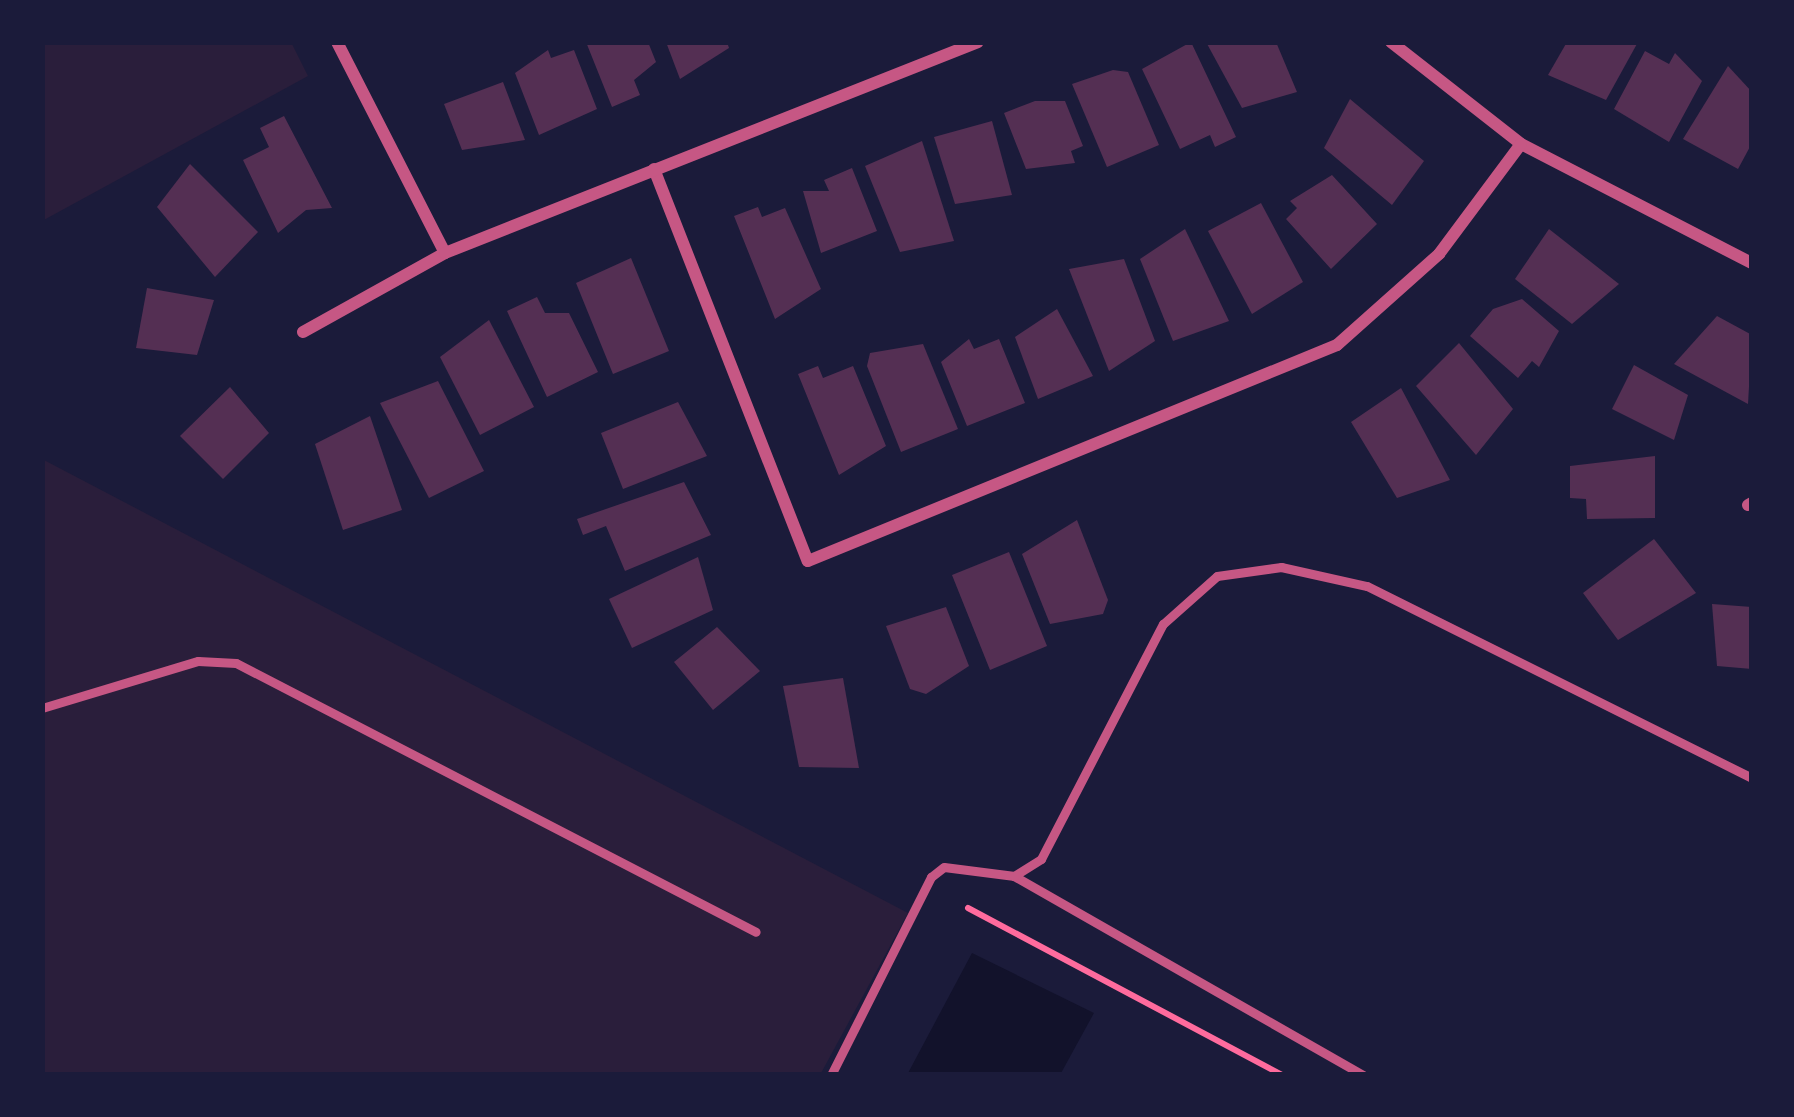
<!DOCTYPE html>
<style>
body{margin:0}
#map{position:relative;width:1794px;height:1117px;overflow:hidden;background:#1b1b3a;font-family:Barlow,sans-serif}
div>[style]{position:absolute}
.green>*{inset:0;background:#2a1e3b}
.water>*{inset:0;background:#12122b}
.building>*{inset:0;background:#542f53}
.path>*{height:6px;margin:-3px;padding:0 3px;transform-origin:3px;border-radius:3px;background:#ff6b9d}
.service>*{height:9px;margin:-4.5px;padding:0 4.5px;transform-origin:4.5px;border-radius:4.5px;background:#c65784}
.minor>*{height:12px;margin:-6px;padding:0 6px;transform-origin:6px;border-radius:6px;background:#c65784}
span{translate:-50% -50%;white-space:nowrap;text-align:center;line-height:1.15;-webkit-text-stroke:10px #1b1b3a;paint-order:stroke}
.frame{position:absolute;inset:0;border:45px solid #1b1b3a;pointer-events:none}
</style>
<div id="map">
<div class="green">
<i style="clip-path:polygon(42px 42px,291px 42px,308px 76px,42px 221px)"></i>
<i style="clip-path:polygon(42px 459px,908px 913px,820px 1075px,42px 1075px)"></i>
</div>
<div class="water">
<i style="clip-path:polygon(972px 953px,1094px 1013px,1060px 1075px,907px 1075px)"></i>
</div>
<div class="building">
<i style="clip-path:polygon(586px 42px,648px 42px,656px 62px,634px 80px,640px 95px,612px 107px)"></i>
<i style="clip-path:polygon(666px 42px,727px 42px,729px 48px,680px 79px)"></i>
<i style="clip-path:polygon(1191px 42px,1236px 137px,1215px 147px,1210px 135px,1180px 149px,1142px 69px)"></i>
<i style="clip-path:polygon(1206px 42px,1276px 42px,1297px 92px,1242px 108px)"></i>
<i style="clip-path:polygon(1567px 42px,1638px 42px,1606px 100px,1548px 75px)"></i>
<i style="clip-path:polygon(548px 50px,551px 58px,574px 50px,597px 109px,539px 135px,515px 73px)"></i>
<i style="clip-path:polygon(1645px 51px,1669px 64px,1675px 53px,1702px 81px,1669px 142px,1614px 109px)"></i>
<i style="clip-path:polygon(1728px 66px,1752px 92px,1752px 143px,1738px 169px,1683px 139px)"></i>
<i style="clip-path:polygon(1113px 70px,1128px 72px,1159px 145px,1107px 167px,1072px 84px)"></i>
<i style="clip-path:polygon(503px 82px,525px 140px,462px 150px,444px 104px)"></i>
<i style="clip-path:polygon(1350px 99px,1424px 161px,1392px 205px,1324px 148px)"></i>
<i style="clip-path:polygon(1035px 101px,1065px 101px,1083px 146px,1071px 151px,1075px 163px,1026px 169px,1004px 113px)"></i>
<i style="clip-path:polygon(284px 116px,332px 208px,306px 210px,278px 233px,243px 160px,269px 147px,260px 128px)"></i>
<i style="clip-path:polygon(992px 121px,1012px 195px,955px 204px,934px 137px)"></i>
<i style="clip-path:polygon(922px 141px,954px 241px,900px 252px,865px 166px)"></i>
<i style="clip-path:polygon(190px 164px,258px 232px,215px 277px,157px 207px)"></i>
<i style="clip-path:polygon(852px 168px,877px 231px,821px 253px,803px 191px,829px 191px,824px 180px)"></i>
<i style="clip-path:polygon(1332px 175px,1377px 224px,1331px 269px,1286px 219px,1297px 208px,1290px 201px)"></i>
<i style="clip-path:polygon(1261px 203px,1303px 282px,1252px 314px,1208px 231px)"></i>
<i style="clip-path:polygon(758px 207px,762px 217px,785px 208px,821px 289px,775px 319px,734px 216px)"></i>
<i style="clip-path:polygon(1185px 229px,1229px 321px,1173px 341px,1140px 259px)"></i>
<i style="clip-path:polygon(1549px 229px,1619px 284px,1572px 324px,1515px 279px)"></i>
<i style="clip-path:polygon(631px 258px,669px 351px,613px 374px,576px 283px)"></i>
<i style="clip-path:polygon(1124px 259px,1155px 341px,1109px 371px,1069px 269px)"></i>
<i style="clip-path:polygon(147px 288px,214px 300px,197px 355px,136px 348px)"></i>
<i style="clip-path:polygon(537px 297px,545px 313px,569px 313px,598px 372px,547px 397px,507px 311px)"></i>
<i style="clip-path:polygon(1522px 299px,1559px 331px,1539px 367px,1532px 361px,1518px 378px,1470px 336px,1493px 309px)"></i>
<i style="clip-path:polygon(1057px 309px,1093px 376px,1038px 399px,1015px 337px)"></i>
<i style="clip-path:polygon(1717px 316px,1752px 335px,1748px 404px,1674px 364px)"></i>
<i style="clip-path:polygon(489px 320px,534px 407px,480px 435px,440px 357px)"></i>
<i style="clip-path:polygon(969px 339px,974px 349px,999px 339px,1025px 403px,967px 426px,941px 362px)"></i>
<i style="clip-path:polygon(1459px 343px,1513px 409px,1476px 455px,1416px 386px)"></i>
<i style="clip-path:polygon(923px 344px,958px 429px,901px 452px,867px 366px,870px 353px)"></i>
<i style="clip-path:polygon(1634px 365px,1688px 395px,1674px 440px,1612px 409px)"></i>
<i style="clip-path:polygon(818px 366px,823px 378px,853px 366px,886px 446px,839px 475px,798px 374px)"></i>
<i style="clip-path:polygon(438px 381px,484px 471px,429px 498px,380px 403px)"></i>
<i style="clip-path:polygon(230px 387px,269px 433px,223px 479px,180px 436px)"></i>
<i style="clip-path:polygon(1401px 388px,1450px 480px,1397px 498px,1351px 422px)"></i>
<i style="clip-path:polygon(678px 402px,707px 456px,623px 489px,601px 433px)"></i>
<i style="clip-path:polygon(370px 416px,402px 510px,343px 530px,315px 444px)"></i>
<i style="clip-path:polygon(1655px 456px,1655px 518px,1587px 519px,1586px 499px,1570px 498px,1570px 466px)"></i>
<i style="clip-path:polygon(684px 482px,711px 535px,625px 571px,606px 526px,583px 535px,577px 519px)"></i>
<i style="clip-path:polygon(1077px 520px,1108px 600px,1103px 614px,1050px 624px,1022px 554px)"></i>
<i style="clip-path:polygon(1654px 539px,1696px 593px,1618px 640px,1583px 593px)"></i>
<i style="clip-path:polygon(1009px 552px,1047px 646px,990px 670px,952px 575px)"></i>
<i style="clip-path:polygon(698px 557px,713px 610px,632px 648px,609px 599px)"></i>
<i style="clip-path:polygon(1712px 604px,1752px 607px,1752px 669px,1717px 666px)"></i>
<i style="clip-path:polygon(946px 607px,969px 666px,926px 694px,910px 689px,886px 626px)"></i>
<i style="clip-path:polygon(717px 627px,760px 671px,713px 710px,674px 662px)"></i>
<i style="clip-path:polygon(843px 678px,859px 768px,799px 767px,783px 686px)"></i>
</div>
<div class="path">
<i style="left:968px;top:908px;width:356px;rotate:28deg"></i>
</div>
<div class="service">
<i style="left:42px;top:708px;width:163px;rotate:-16.8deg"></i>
<i style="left:198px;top:661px;width:38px;rotate:3deg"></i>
<i style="left:236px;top:663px;width:585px;rotate:27.35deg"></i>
<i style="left:1014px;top:876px;width:402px;rotate:29.7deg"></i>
<i style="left:831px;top:1075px;width:222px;rotate:-63.2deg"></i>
<i style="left:931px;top:877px;width:16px;rotate:-38deg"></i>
<i style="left:944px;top:867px;width:71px;rotate:7.3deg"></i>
<i style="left:1014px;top:876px;width:32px;rotate:-32deg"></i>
<i style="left:1041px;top:859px;width:265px;rotate:-62.6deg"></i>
<i style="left:1163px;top:624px;width:72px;rotate:-41.6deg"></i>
<i style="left:1217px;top:576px;width:65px;rotate:-8deg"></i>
<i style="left:1281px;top:567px;width:88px;rotate:12.5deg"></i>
<i style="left:1367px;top:586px;width:430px;rotate:26.5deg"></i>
</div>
<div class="minor">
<i style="left:337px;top:42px;width:237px;rotate:62.9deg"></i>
<i style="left:1391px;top:42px;width:165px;rotate:38.1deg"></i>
<i style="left:1521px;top:144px;width:260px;rotate:27.3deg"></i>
<i style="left:654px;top:169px;width:421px;rotate:68.6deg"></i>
<i style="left:808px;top:561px;width:571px;rotate:-22.21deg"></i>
<i style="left:1337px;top:345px;width:137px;rotate:-41.7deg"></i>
<i style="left:1439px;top:254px;width:137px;rotate:-53.3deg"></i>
<i style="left:303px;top:332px;width:162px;rotate:-29.1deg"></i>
<i style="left:445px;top:253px;width:573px;rotate:-21.6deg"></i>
<i style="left:1748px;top:505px;width:4px;rotate:-27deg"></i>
</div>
<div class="frame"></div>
</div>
